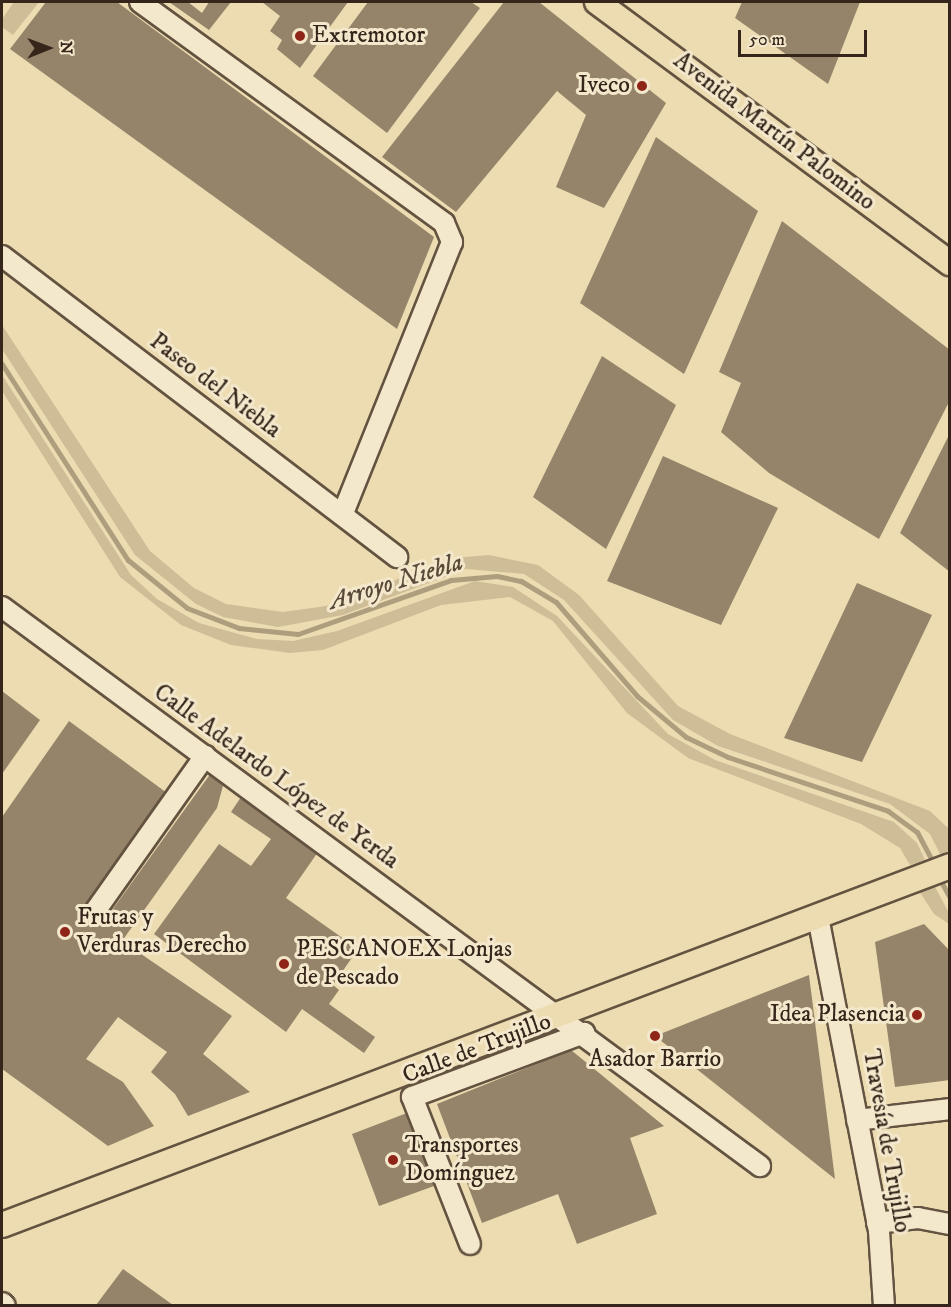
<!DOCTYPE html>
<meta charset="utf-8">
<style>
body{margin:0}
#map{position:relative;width:951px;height:1307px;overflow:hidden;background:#eddcb1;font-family:"IM FELL DW Pica",serif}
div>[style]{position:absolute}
.green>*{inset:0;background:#cebd97}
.stream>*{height:5px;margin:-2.5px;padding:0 2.5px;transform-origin:2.5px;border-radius:2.5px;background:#ae9e7e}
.building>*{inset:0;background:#958469}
.roads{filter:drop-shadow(2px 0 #635340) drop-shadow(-2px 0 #635340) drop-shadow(0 2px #635340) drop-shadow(0 -2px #635340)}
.minor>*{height:20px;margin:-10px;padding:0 10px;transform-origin:10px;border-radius:10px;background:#f3e8cc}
.major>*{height:24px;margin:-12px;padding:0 12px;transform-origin:12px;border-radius:12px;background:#eddcb1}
.dots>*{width:16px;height:16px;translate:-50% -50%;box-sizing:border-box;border:3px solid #f3e8cc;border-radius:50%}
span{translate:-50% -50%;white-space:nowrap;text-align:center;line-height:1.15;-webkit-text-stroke:6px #f3e8cc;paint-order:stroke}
.poi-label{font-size:24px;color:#35251a}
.left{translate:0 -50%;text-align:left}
.right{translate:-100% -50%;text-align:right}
.street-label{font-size:24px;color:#35251a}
.water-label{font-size:26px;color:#594938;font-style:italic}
.frame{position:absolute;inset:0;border:3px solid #35251a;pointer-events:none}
.north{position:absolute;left:18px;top:18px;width:60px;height:60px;-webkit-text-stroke:4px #f3e8cc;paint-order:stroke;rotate:89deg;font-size:16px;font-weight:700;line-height:24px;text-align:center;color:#35251a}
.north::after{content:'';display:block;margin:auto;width:21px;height:27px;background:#35251a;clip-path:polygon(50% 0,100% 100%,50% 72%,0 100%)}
.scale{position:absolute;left:738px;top:30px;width:129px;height:27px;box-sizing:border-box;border:3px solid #35251a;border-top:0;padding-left:8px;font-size:18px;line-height:21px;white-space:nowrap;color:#35251a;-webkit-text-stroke:4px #f3e8cc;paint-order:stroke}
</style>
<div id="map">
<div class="green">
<i style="clip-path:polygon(14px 2px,39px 2px,13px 35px,2px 27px,2px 19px)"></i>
<i style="clip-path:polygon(2px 325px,150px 551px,194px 588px,226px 604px,283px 612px,326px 606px,454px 558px,489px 555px,538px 565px,579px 595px,678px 706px,730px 734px,930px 811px,949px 829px,949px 851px,940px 854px,930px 834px,890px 804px,718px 746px,673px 720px,564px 600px,524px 574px,466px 569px,343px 615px,278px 627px,223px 617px,196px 604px,135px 555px,2px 349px)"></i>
<i style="clip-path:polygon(2px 375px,131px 575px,157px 599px,199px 623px,257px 639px,293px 641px,337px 631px,475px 581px,513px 587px,557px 616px,668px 734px,715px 760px,894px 822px,917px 843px,925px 860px,910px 865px,900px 848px,861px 824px,688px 758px,627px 713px,553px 621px,510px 597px,441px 605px,323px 650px,290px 653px,231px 645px,181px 625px,120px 577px,2px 391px)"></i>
<i style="clip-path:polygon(934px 885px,949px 913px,949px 924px,934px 914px,919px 891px)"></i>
</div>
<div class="stream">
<i style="left:2px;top:364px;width:233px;rotate:57.3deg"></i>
<i style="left:128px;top:560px;width:76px;rotate:39.1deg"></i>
<i style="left:187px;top:608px;width:56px;rotate:21deg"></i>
<i style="left:239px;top:628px;width:59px;rotate:5.8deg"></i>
<i style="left:298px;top:634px;width:162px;rotate:-19.4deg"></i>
<i style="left:451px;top:580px;width:46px;rotate:-5deg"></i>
<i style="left:497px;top:576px;width:25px;rotate:12deg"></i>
<i style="left:521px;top:581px;width:41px;rotate:31deg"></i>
<i style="left:556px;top:602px;width:124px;rotate:49.2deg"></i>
<i style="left:637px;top:696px;width:64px;rotate:39.9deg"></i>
<i style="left:686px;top:737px;width:47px;rotate:25.5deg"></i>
<i style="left:728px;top:757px;width:169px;rotate:18.6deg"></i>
<i style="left:888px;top:811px;width:36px;rotate:36deg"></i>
<i style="left:917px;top:832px;width:38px;rotate:62deg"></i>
<i style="left:939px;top:878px;width:23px;rotate:61deg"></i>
</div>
<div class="building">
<i style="clip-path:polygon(46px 2px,117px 2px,434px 237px,397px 329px,10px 49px)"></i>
<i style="clip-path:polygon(169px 2px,188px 2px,202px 13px,209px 2px,231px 2px,209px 30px)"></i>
<i style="clip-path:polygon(262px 2px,348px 2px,300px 68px,277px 49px,282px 40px,270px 31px,280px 16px)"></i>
<i style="clip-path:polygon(368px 2px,471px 2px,480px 8px,387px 133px,313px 76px)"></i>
<i style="clip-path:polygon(504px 2px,539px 2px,666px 103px,604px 208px,556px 187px,586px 115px,557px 91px,456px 212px,382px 157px)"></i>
<i style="clip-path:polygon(742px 2px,860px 2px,828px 84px,735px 18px)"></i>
<i style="clip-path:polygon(656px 137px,758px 211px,684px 374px,580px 303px)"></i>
<i style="clip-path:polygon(782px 221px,950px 350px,950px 400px,879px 539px,769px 473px,721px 432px,741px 383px,719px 372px)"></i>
<i style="clip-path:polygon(602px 356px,676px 405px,606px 549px,533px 497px)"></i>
<i style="clip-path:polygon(950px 433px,950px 572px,900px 533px)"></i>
<i style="clip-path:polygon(663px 456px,778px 508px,721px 625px,607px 581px)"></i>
<i style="clip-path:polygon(857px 583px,932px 615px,862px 762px,784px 738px)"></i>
<i style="clip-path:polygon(2px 691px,40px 720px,2px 774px)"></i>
<i style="clip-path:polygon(69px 721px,167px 793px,81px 911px,102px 924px,211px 773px,224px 782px,217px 808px,122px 941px,232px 1016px,203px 1054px,250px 1092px,188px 1116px,175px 1094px,151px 1072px,167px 1052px,118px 1017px,86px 1059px,123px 1082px,154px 1126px,108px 1146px,2px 1069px,2px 817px)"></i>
<i style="clip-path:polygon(241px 797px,318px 852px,286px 898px,358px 949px,333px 985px,339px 990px,329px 1004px,375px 1037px,364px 1053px,302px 1009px,286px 1032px,154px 934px,219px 844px,251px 866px,271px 839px,231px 812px)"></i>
<i style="clip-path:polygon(924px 924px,950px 951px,950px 1080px,895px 1087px,875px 942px)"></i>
<i style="clip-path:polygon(809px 975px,835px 1179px,655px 1036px)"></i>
<i style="clip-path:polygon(571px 1050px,664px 1126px,630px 1138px,657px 1214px,577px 1244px,558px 1194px,482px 1223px,437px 1104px)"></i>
<i style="clip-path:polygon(407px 1113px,434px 1186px,379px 1206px,352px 1134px)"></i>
<i style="clip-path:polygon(123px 1269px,173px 1305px,96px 1305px)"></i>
</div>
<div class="roads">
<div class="minor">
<i style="left:140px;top:2px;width:376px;rotate:36deg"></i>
<i style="left:444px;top:223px;width:21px;rotate:67deg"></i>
<i style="left:452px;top:242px;width:294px;rotate:111.9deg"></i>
<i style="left:2px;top:256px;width:497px;rotate:37.3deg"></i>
<i style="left:2px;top:607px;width:942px;rotate:36.41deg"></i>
<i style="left:96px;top:910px;width:189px;rotate:-54.7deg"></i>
<i style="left:818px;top:917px;width:320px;rotate:79deg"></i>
<i style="left:879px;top:1231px;width:75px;rotate:86.2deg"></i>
<i style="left:857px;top:1120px;width:94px;rotate:-6.7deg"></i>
<i style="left:877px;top:1223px;width:41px;rotate:-7deg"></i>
<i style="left:918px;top:1218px;width:33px;rotate:11deg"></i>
<i style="left:470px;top:1244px;width:158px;rotate:-111.5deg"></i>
<i style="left:412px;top:1097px;width:184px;rotate:-20.4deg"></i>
<i style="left:2px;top:1303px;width:4px;rotate:45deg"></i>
</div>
<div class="major">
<i style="left:597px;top:2px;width:439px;rotate:36.5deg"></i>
<i style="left:2px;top:1225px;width:1014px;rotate:-20.74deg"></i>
</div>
</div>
<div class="dots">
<i style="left:300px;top:36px;background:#8f2418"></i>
<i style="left:642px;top:86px;background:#8f2418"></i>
<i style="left:65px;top:932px;background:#8f2418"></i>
<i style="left:284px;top:964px;background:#8f2418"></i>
<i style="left:917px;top:1015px;background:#8f2418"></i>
<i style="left:655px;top:1036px;background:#8f2418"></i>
<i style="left:393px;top:1160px;background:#8f2418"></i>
</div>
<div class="poi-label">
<span class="left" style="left:312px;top:36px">Extremotor</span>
<span class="right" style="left:630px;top:86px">Iveco</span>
<span class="left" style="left:77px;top:932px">Frutas y<br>Verduras Derecho</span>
<span class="left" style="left:296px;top:964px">PESCANOEX Lonjas<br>de Pescado</span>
<span class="right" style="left:905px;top:1015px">Idea Plasencia</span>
<span style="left:655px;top:1060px">Asador Barrio</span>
<span class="left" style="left:405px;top:1160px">Transportes<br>Domínguez</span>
</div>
<div class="street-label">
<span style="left:774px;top:132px;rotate:37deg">Avenida Martín Palomino</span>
<span style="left:215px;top:386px;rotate:37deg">Paseo del Niebla</span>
<span style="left:276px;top:777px;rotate:36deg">Calle Adelardo López de Yerda</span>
<span style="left:477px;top:1049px;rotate:-21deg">Calle de Trujillo</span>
<span style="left:886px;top:1141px;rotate:80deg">Travesía de Trujillo</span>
</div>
<div class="water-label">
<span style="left:396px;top:582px;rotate:-17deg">Arroyo Niebla</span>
</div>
<div class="frame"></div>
<div class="north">N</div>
<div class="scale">50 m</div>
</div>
